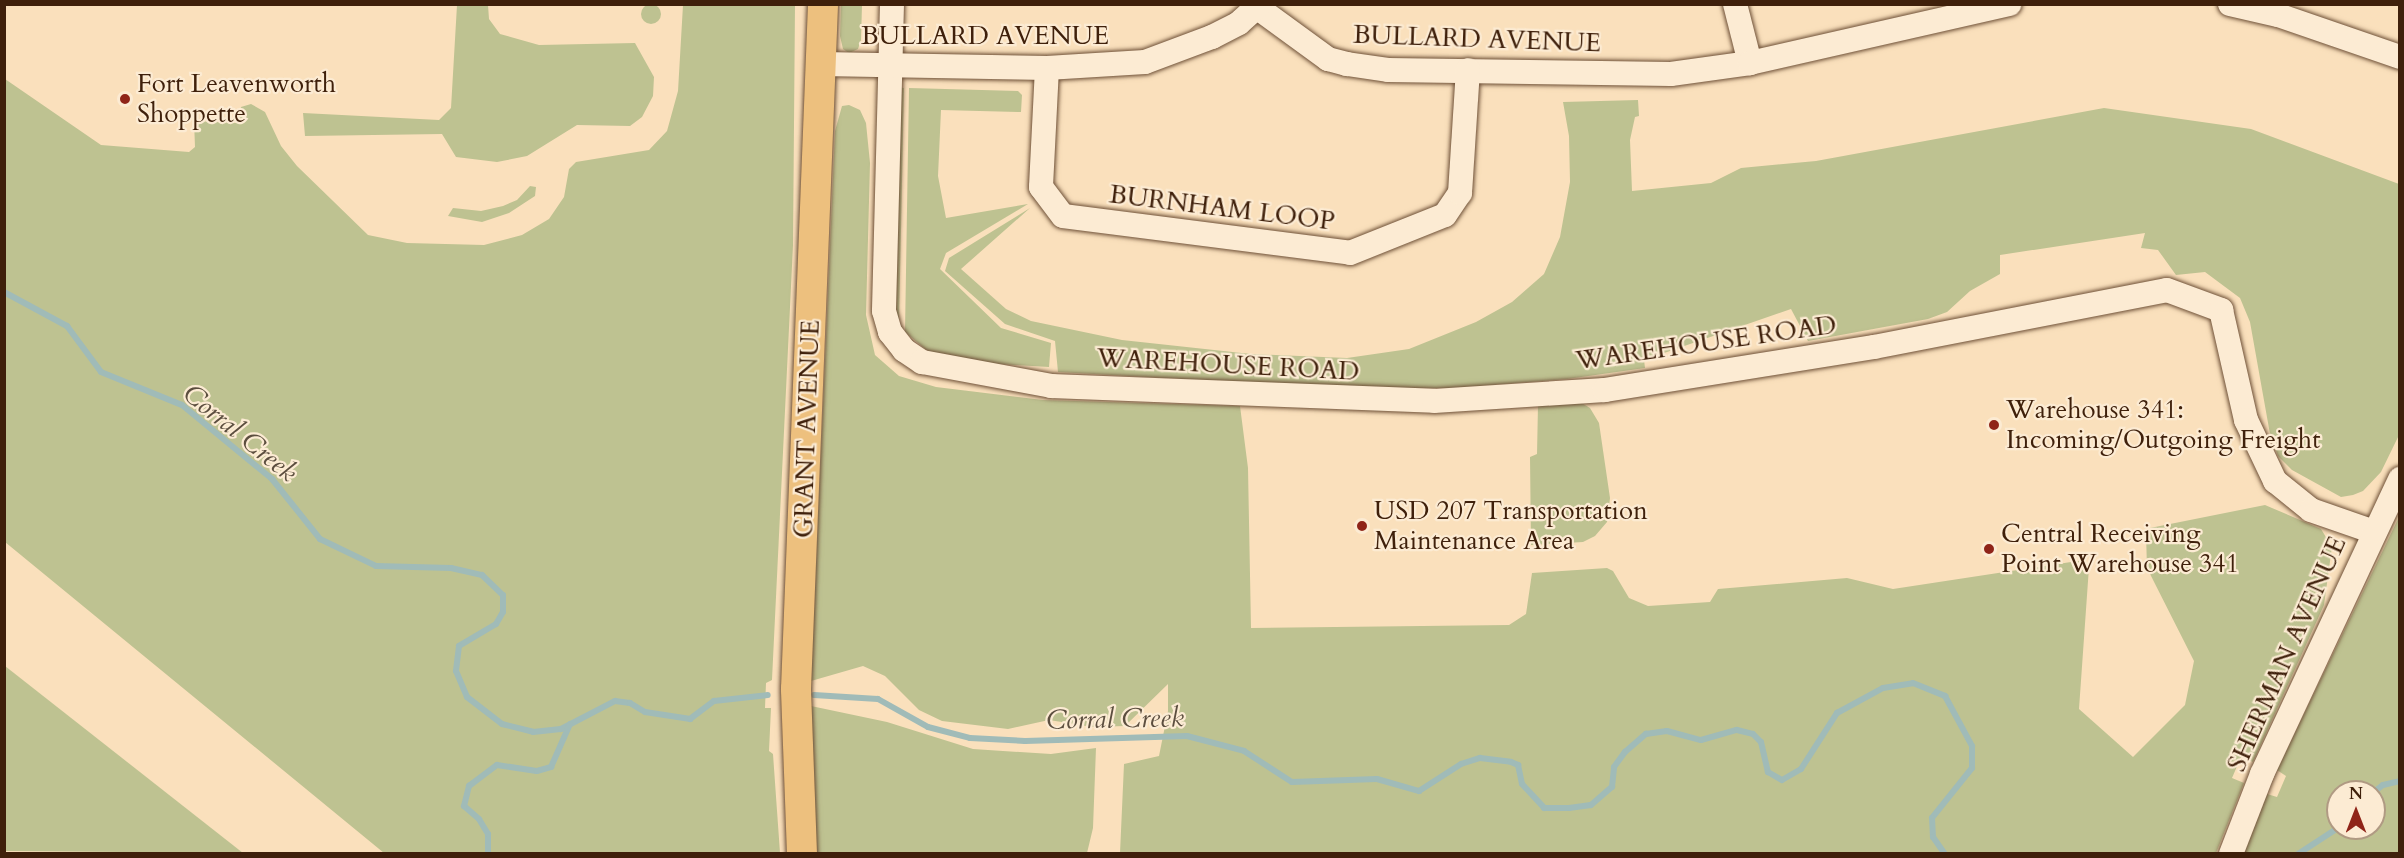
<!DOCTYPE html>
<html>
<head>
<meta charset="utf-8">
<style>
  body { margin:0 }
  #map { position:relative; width:2404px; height:858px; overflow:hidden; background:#fae0bc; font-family:Cardo,serif }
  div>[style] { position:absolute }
  .green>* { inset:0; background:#bec291 }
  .round { border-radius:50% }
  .stream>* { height:6px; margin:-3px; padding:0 3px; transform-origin:3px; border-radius:3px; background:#a0bbb8 }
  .roads { filter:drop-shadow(0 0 2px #6e5037) drop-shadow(0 0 2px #6e5037) }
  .minor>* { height:24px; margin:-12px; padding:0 12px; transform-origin:12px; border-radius:12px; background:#fcebd3 }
  .major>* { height:30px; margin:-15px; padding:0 15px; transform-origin:15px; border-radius:15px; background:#edc07e }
  .dots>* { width:16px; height:16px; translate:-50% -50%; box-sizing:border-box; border:3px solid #fcebd3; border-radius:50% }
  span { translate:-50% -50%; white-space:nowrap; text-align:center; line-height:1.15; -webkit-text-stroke:4.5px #fcebd3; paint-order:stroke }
  .street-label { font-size:26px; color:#3f200b }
  .poi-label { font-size:26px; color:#3f200b }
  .left { translate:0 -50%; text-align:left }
  .water-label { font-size:27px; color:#5c4e3f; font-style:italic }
  .frame { position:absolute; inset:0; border:6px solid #3f200b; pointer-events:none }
  .north { position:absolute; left:2326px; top:780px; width:60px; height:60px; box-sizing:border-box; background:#fcebd3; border:2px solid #b09a83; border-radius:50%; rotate:0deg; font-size:16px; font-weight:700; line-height:24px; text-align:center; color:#3f200b }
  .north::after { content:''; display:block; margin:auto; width:21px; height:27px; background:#8f2418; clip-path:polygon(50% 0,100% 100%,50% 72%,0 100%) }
</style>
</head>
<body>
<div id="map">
  <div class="green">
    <i class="round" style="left:641px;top:4px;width:20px;height:20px"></i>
    <i style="clip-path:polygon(457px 5px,488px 5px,489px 19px,500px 34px,539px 45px,635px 43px,654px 77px,653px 96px,642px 117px,630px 126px,577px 125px,527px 156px,497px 162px,456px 157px,442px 134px,305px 136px,303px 113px,439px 120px,451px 108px)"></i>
    <i style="clip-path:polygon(683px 5px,795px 5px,793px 245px,772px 680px,766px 683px,765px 708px,771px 708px,769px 751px,773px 754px,780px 853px,384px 853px,5px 542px,5px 79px,101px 145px,189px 152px,195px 147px,194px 121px,236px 123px,241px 107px,251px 104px,265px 112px,281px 146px,297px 166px,368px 235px,407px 243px,484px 245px,522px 235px,549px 219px,564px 197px,569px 169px,576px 162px,649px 150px,667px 131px,678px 91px)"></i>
    <i style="clip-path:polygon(841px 5px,862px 5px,861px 40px,858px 49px,849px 53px,843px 49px,840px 36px)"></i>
    <i style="clip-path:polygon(898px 87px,904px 88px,899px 324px,895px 313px)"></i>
    <i style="clip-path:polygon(909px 88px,1018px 91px,1022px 95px,1021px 112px,941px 110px,938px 176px,946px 218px,1028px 204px,946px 253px,940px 269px,1001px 328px,1051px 343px,1049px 367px,997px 364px,930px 353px,905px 332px)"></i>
    <i style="clip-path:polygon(1638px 100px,1639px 116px,1635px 117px,1630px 140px,1632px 191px,1711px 183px,1741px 168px,1816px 161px,2104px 108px,2251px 129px,2399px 184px,2399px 435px,2381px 472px,2363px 491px,2353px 495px,2341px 497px,2292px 470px,2278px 456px,2270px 434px,2250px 322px,2240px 298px,2205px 272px,2176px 275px,2158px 250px,2141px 248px,2145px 233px,2000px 255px,2000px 274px,1970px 291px,1947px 312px,1928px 319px,1808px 341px,1791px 309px,1644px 360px,1645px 368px,1567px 379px,1455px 388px,1364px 389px,1058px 372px,1055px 341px,1005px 324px,945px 271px,949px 258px,1030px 208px,961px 269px,1006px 309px,1031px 321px,1122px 340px,1251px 354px,1347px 358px,1409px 349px,1476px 322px,1512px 302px,1544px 274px,1560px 237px,1570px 182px,1569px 136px,1563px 102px)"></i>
    <i style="clip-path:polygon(849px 105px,860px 110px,866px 123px,870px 163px,866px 315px,875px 355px,899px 376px,936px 387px,1043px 400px,1240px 406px,1248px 468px,1251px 628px,1509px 625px,1526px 614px,1532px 573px,1607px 568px,1613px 571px,1629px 598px,1648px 606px,1710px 602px,1718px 589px,1847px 578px,1893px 589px,2084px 560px,2089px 567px,2079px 709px,2133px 757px,2185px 705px,2194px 661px,2147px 568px,2146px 534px,2150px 528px,2265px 505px,2321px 529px,2332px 547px,2324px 605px,2253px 762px,2241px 757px,2232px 778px,2244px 783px,2216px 853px,1120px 853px,1124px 764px,1159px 756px,1168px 711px,1168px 684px,1125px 726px,1093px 727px,1049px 720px,1008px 729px,942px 721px,919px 710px,885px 676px,863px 666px,811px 681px,835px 131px,842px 106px)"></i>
    <i style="clip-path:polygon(530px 186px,536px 187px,535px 196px,509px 213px,482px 222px,448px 216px,453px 208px,481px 211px,503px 206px,517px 200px)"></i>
    <i style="clip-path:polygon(1580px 402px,1590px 408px,1599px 423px,1610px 498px,1607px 522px,1595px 536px,1583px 542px,1531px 545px,1530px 457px,1537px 454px,1538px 405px)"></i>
    <i style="clip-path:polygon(evenodd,2399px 517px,2399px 853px,2244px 854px,2267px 794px,2277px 797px,2286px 776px,2277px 770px,2399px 517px,2338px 792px,2374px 792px,2374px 828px,2338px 828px,2338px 792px)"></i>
    <i style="clip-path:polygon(4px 666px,5px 666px,243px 853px,5px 851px)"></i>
    <i style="clip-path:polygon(811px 706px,887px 722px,973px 749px,1051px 754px,1096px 748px,1093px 828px,1087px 853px,816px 853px)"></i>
  </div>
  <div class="stream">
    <i style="left:4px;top:292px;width:72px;rotate:28.4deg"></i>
    <i style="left:67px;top:326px;width:57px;rotate:53.5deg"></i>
    <i style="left:101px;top:372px;width:87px;rotate:22.2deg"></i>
    <i style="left:182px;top:405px;width:117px;rotate:39.4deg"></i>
    <i style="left:272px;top:479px;width:77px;rotate:51.3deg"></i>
    <i style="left:320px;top:539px;width:62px;rotate:25.7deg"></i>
    <i style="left:376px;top:566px;width:75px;rotate:1.5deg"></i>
    <i style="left:451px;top:568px;width:32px;rotate:13deg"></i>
    <i style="left:482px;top:575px;width:29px;rotate:44deg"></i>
    <i style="left:503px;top:595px;width:17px;rotate:90deg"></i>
    <i style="left:503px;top:612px;width:14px;rotate:120deg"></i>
    <i style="left:496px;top:624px;width:43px;rotate:149.3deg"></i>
    <i style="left:459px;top:646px;width:25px;rotate:97deg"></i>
    <i style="left:456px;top:671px;width:28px;rotate:67deg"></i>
    <i style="left:467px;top:697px;width:44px;rotate:37.6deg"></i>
    <i style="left:502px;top:724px;width:32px;rotate:14deg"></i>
    <i style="left:533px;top:732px;width:28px;rotate:-6deg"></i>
    <i style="left:561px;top:729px;width:61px;rotate:-27.4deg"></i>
    <i style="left:615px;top:701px;width:15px;rotate:8deg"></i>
    <i style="left:630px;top:703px;width:17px;rotate:31deg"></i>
    <i style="left:645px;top:712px;width:46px;rotate:8.8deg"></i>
    <i style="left:690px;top:719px;width:30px;rotate:-37deg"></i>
    <i style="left:714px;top:701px;width:54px;rotate:-6.3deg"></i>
    <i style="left:814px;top:695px;width:64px;rotate:3.6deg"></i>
    <i style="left:878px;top:699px;width:57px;rotate:29.2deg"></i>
    <i style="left:928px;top:727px;width:43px;rotate:14.7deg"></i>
    <i style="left:970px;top:738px;width:55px;rotate:3.1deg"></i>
    <i style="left:1025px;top:741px;width:162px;rotate:-1.8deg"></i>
    <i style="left:1187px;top:736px;width:59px;rotate:14.7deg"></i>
    <i style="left:1244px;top:751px;width:57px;rotate:32.9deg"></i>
    <i style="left:1292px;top:782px;width:85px;rotate:-2deg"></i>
    <i style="left:1377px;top:779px;width:44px;rotate:15.9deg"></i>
    <i style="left:1419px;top:791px;width:50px;rotate:-32.7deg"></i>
    <i style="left:1461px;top:764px;width:20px;rotate:-18deg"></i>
    <i style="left:1480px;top:758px;width:31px;rotate:7deg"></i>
    <i style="left:1511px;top:762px;width:8px;rotate:23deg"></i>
    <i style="left:1518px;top:765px;width:19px;rotate:78deg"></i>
    <i style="left:1522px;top:784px;width:33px;rotate:47deg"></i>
    <i style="left:1544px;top:808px;width:25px"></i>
    <i style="left:1569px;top:808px;width:22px;rotate:-8deg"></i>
    <i style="left:1591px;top:805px;width:28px;rotate:-41deg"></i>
    <i style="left:1612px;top:787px;width:20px;rotate:-84deg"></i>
    <i style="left:1614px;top:767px;width:19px;rotate:-54deg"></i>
    <i style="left:1625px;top:752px;width:28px;rotate:-41deg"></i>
    <i style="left:1646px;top:734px;width:21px;rotate:-8deg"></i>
    <i style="left:1667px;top:731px;width:35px;rotate:15deg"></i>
    <i style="left:1701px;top:740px;width:37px;rotate:-16deg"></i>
    <i style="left:1737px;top:730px;width:16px;rotate:14deg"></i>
    <i style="left:1753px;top:734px;width:11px;rotate:45deg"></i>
    <i style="left:1761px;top:742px;width:31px;rotate:77deg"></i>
    <i style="left:1768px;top:772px;width:16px;rotate:30deg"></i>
    <i style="left:1782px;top:780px;width:22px;rotate:-30deg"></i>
    <i style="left:1801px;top:769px;width:67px;rotate:-57.3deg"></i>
    <i style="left:1837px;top:713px;width:52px;rotate:-28.5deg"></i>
    <i style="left:1883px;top:688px;width:30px;rotate:-9deg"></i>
    <i style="left:1913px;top:683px;width:35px;rotate:22deg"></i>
    <i style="left:1945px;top:696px;width:57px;rotate:61.6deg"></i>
    <i style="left:1972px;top:746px;width:22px;rotate:90deg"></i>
    <i style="left:1972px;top:768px;width:64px;rotate:128.7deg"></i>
    <i style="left:1932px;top:818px;width:19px;rotate:87deg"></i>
    <i style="left:1933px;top:837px;width:21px;rotate:55deg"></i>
    <i style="left:2374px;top:792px;width:11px;rotate:-38deg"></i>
    <i style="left:2383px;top:785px;width:17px;rotate:-13deg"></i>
    <i style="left:488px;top:854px;width:20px;rotate:-90deg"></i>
    <i style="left:488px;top:834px;width:17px;rotate:-121deg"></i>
    <i style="left:479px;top:819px;width:20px;rotate:-139deg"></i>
    <i style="left:464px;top:806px;width:21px;rotate:-76deg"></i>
    <i style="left:469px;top:786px;width:35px;rotate:-37deg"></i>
    <i style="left:497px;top:765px;width:40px;rotate:8.5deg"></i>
    <i style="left:537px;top:771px;width:15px;rotate:-16deg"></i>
    <i style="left:551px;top:767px;width:47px;rotate:-66.2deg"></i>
    <i style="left:2298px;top:854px;width:48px;rotate:-33deg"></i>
  </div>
  <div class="roads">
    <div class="minor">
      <i style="left:892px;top:4px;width:307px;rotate:91.5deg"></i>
      <i style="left:884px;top:311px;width:22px;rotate:74deg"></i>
      <i style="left:890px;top:332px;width:23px;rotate:52deg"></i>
      <i style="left:904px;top:350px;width:22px;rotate:34deg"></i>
      <i style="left:922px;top:362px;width:131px;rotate:10.5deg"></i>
      <i style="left:1051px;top:386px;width:383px;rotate:2.2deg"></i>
      <i style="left:1434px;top:401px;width:171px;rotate:-3.7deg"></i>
      <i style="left:1605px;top:390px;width:272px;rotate:-9.1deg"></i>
      <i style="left:1874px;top:347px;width:298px;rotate:-11deg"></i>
      <i style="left:2167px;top:290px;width:58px;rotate:20.3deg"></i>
      <i style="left:2221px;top:310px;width:113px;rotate:77.2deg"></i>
      <i style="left:2246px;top:420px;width:68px;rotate:64.6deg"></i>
      <i style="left:2275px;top:481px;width:46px;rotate:38.9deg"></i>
      <i style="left:2311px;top:510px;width:67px;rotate:19.2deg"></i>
      <i style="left:1735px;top:4px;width:61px;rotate:75.7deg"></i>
      <i style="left:2230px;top:4px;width:49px;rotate:12.9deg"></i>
      <i style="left:2278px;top:15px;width:129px;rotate:19deg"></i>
      <i style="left:1258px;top:8px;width:87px;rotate:36.1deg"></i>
      <i style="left:1328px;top:59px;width:20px;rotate:15deg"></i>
      <i style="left:1347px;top:64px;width:41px;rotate:8.3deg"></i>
      <i style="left:1388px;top:70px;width:283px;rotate:0.8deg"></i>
      <i style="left:1671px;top:74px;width:80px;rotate:-7.9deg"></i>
      <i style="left:1750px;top:63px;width:266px;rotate:-12.8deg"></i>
      <i style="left:821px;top:64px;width:226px;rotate:1deg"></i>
      <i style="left:1047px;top:68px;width:98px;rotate:-3.5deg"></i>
      <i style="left:1145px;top:62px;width:72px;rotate:-20.5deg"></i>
      <i style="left:1212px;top:37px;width:30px;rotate:-27deg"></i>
      <i style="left:1239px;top:23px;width:28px;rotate:-42deg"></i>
      <i style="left:1047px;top:68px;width:119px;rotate:92.9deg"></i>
      <i style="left:1041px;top:187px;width:36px;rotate:53deg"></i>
      <i style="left:1063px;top:216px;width:289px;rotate:7.3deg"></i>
      <i style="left:1350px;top:253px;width:102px;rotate:-21.8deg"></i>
      <i style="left:1445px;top:215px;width:27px;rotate:-56deg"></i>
      <i style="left:1460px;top:193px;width:123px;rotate:-86.3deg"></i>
      <i style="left:2231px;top:854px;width:86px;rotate:-68.8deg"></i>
      <i style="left:2262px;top:774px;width:326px;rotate:-64.9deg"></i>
    </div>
    <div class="major">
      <i style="left:802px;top:854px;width:165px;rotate:-92.1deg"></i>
      <i style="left:796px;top:689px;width:686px;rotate:-87.74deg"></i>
    </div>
  </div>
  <div class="dots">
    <i style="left:125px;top:99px;background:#8f2418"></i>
    <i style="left:1994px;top:425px;background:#8f2418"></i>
    <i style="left:1362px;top:526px;background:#8f2418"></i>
    <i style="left:1989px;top:549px;background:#8f2418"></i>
  </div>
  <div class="street-label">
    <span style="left:985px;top:36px">BULLARD AVENUE</span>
    <span style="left:1477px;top:39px;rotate:2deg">BULLARD AVENUE</span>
    <span style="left:1222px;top:208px;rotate:7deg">BURNHAM LOOP</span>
    <span style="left:1706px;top:343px;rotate:-8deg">WAREHOUSE ROAD</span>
    <span style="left:1228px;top:365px;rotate:3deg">WAREHOUSE ROAD</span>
    <span style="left:807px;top:429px;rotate:-88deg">GRANT AVENUE</span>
    <span style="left:2287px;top:654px;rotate:-66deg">SHERMAN AVENUE</span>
  </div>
  <div class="poi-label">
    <span class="left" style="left:137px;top:99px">Fort Leavenworth<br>Shoppette</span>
    <span class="left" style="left:2006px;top:425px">Warehouse 341:<br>Incoming/Outgoing Freight</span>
    <span class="left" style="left:1374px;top:526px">USD 207 Transportation<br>Maintenance Area</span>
    <span class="left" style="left:2001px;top:549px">Central Receiving<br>Point Warehouse 341</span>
  </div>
  <div class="water-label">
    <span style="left:240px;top:433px;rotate:39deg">Corral Creek</span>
    <span style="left:1115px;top:719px;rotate:-1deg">Corral Creek</span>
  </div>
  <div class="frame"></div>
  <div class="north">N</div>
</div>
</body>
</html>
